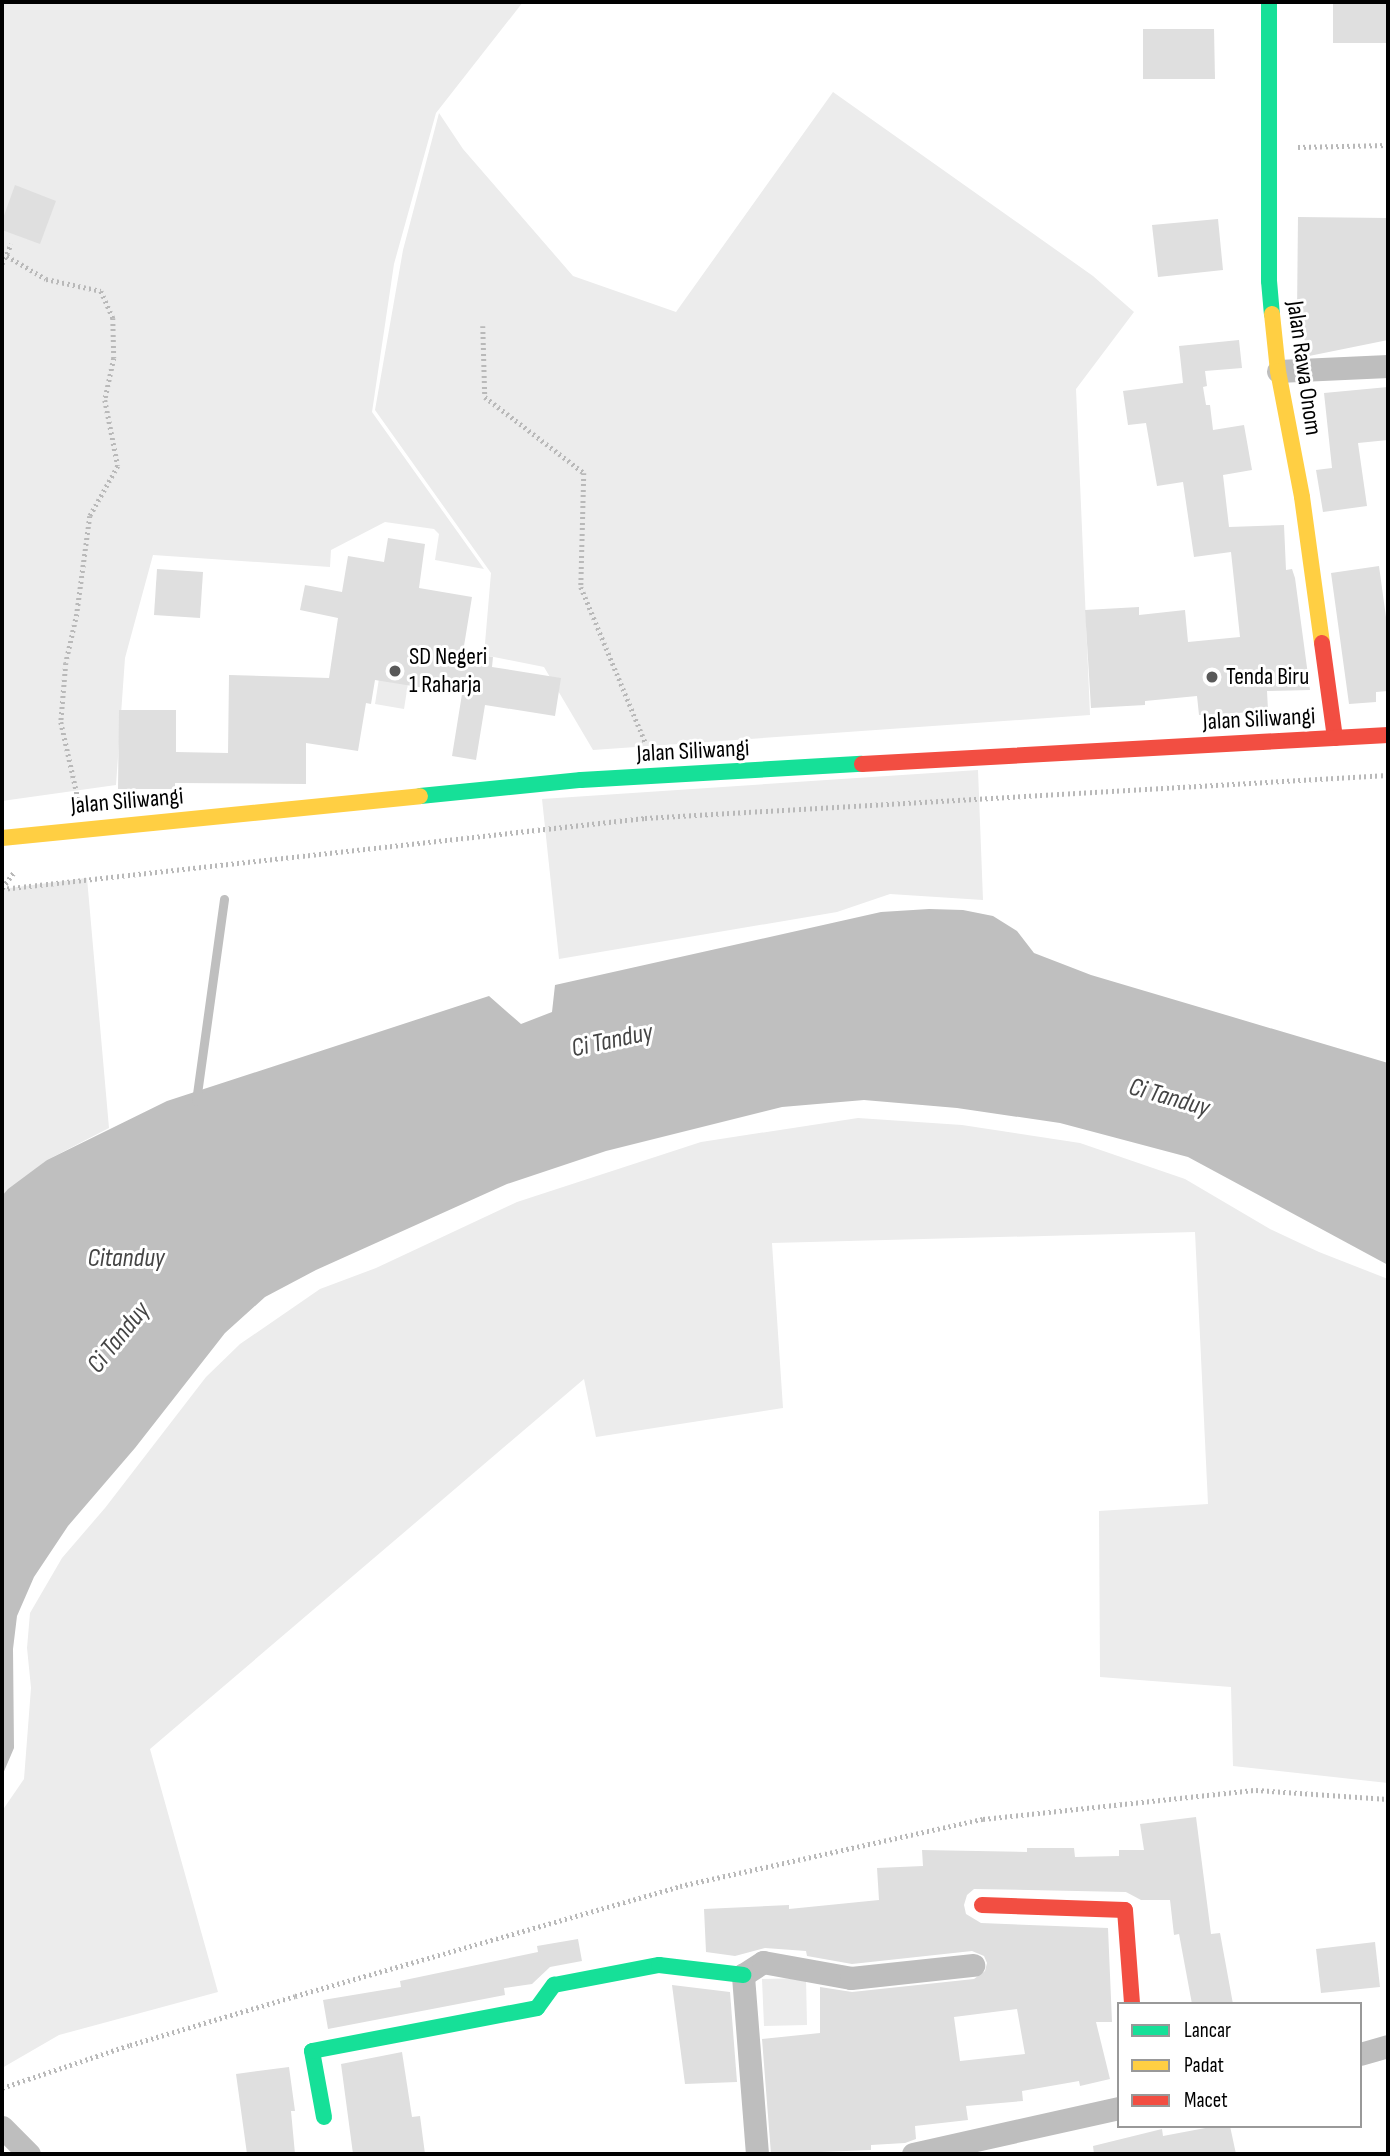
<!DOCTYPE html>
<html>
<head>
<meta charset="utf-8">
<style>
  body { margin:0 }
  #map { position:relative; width:1390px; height:2156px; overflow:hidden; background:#fff; font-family:"Sofia Sans Condensed",sans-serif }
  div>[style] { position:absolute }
  .green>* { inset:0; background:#ececec }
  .water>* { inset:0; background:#bfbfbf }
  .stream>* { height:9px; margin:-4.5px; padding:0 4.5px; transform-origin:4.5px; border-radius:4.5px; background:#bfbfbf }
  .building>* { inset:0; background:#dfdfdf }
  .path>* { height:4.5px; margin-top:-2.25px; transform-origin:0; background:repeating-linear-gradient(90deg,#b9b9b9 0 2px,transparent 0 5.5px) }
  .street>* { height:23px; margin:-11.5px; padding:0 11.5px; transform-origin:11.5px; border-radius:11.5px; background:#bebebe }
  .fast>* { height:16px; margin:-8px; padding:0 8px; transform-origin:8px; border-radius:8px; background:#16e098 }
  .slow>* { height:16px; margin:-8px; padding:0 8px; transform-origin:8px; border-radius:8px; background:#ffcf43 }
  .jam>* { height:16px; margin:-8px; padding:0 8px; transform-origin:8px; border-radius:8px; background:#f24e42 }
  .dots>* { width:19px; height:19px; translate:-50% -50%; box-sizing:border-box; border:4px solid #fff; border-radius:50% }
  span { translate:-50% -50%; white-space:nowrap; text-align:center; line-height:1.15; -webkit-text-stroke:6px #fff; paint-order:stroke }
  .street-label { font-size:24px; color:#000 }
  .poi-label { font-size:24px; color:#000 }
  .left { translate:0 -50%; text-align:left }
  .water-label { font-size:26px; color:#444; font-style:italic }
  .frame { position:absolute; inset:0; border:4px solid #000; pointer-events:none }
  .legend { position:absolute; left:1117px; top:2002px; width:245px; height:126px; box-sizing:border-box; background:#fff; border:2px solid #999; margin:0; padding:9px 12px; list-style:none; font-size:21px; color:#000 }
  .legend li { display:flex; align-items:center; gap:14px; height:35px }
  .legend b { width:35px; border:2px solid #999 }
</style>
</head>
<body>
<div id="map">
  <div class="green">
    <i style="clip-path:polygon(2px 2px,523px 2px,436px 113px,394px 264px,372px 412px,484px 569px,435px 560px,439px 534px,434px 529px,385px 522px,331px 550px,330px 567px,153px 555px,125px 658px,116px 785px,2px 801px)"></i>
    <i style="clip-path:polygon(833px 92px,1093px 276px,1134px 312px,1076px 389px,1090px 715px,593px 750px,544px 667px,484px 655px,491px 573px,375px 410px,403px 250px,439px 113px,463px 149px,573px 276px,676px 312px)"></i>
    <i style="clip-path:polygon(393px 589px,422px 594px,404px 709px,375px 704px)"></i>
    <i style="clip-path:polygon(978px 770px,983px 900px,890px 894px,837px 912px,559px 959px,542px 799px)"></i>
    <i style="clip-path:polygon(87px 878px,109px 1128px,47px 1160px,2px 1196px,2px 889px)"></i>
    <i style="clip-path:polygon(858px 1118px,962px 1125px,1080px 1143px,1185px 1179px,1270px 1229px,1319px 1252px,1388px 1279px,1388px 1783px,1233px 1766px,1231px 1687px,1100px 1677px,1099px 1511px,1208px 1504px,1195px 1232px,772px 1243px,783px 1408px,596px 1437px,584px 1379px,150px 1749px,218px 1992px,59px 2035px,2px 2068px,2px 1811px,24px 1779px,31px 1688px,27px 1648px,30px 1613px,62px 1558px,105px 1508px,206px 1377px,240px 1344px,320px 1289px,376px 1268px,517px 1202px,701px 1142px)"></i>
    <i style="clip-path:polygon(806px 1978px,807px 2025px,764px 2026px,762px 1979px)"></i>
  </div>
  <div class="water">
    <i style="clip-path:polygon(929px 909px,963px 910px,993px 916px,1017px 931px,1034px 953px,1091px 975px,1388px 1063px,1388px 1265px,1188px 1157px,1060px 1123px,957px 1108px,864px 1100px,782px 1107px,606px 1151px,507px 1184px,316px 1270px,265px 1297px,225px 1333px,135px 1448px,68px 1526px,34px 1577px,17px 1616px,13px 1649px,14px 1748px,2px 1776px,2px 1196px,8px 1189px,47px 1160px,167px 1101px,489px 996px,521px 1024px,552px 1012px,555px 985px,881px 912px)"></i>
  </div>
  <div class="stream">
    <i style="left:196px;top:1101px;width:204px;rotate:-82.1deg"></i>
  </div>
  <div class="building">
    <i style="clip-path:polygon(1333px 2px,1387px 2px,1388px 43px,1333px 43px)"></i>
    <i style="clip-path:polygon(1143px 29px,1214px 29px,1215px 79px,1143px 79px)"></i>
    <i style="clip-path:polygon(15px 185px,56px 201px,40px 244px,2px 230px,2px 221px)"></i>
    <i style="clip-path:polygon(1298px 217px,1388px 218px,1388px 340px,1309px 356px,1297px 312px)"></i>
    <i style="clip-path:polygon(1218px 219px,1223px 270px,1158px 277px,1152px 225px)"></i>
    <i style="clip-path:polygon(1239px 340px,1242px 368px,1205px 371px,1207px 386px,1203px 387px,1206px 405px,1210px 405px,1213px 430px,1244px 425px,1252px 470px,1223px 475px,1229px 527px,1284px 525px,1286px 570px,1292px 569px,1295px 578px,1310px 690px,1267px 691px,1268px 710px,1239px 713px,1199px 715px,1197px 696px,1145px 701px,1145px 705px,1091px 708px,1085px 610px,1139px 607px,1139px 615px,1185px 610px,1188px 642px,1240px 637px,1231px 552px,1194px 557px,1183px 482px,1157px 486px,1146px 423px,1128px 425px,1123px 391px,1183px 383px,1179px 346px)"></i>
    <i style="clip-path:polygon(1388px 387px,1388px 440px,1358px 443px,1367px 506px,1323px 512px,1316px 470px,1332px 468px,1324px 393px)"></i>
    <i style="clip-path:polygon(388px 538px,425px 544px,419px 588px,472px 597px,463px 652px,493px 657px,492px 667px,561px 678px,555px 716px,485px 705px,476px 760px,452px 756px,462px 694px,375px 680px,371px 704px,366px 703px,358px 751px,306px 743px,306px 784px,175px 783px,175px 789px,118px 789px,119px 710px,176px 710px,176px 752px,228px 753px,229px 675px,329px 678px,338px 618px,300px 610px,305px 585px,342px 592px,348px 556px,384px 562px)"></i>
    <i style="clip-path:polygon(1379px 566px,1388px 632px,1388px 691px,1376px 692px,1376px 702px,1349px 704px,1331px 573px)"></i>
    <i style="clip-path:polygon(157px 569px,203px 572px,200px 618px,154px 615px)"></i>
    <i style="clip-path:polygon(evenodd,1196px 1817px,1211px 1934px,1220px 1933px,1233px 2004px,1192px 2004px,1179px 1934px,1174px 1935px,1170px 1900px,1141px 1900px,1126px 1892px,974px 1889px,967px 1895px,964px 1905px,966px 1914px,981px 1923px,1108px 1928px,1112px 2022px,1096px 2022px,1110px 2079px,1080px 2086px,1079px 2081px,1022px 2091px,1023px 2101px,966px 2106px,968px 2120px,915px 2126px,916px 2139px,905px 2143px,871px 2145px,871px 2150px,771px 2154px,762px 2039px,820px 2033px,820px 1987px,852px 1992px,974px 1979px,985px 1971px,987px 1963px,984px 1956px,972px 1951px,852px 1964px,807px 1956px,806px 1951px,765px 1948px,735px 1956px,706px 1952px,704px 1909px,789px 1905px,789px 1909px,879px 1900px,877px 1868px,923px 1866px,922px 1850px,1027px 1852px,1027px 1848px,1074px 1848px,1075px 1857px,1119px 1856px,1119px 1850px,1144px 1850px,1140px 1824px,1196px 1817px,1017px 2009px,1025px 2054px,960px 2061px,954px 2017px,1017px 2009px)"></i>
    <i style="clip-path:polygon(578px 1939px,582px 1961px,550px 1967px,532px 1984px,504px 1988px,505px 1995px,328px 2029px,323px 2000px,401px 1987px,400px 1981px,538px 1952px,537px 1946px)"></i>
    <i style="clip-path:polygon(1375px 1942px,1380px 1987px,1321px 1993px,1316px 1949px)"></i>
    <i style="clip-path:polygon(672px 1985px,730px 1992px,737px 2082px,685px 2084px)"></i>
    <i style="clip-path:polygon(402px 2052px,412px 2117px,420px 2116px,425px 2154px,353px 2154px,341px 2064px)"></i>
    <i style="clip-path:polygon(289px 2067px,295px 2111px,291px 2111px,295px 2154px,247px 2154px,236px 2074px)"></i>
    <i style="clip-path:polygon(1216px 2126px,1230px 2126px,1236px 2154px,1094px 2154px,1093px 2146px,1162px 2129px,1163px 2136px)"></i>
  </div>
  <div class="path">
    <i style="left:1298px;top:147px;width:90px;rotate:-1.3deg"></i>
    <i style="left:7px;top:256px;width:45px;rotate:30.5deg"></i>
    <i style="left:46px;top:279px;width:56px;rotate:12.3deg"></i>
    <i style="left:101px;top:291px;width:30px;rotate:66deg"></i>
    <i style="left:113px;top:318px;width:40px;rotate:88.6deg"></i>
    <i style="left:114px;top:358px;width:43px;rotate:102.1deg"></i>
    <i style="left:105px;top:400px;width:67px;rotate:78.9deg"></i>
    <i style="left:118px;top:466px;width:57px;rotate:119.2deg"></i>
    <i style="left:90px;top:516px;width:99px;rotate:97.6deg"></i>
    <i style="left:77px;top:614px;width:50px;rotate:102.7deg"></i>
    <i style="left:66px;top:663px;width:59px;rotate:94.8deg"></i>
    <i style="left:61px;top:722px;width:78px;rotate:77.4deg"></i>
    <i style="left:2px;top:264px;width:22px;rotate:-66deg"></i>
    <i style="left:483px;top:326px;width:71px;rotate:88.4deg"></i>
    <i style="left:485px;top:397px;width:125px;rotate:37.5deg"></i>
    <i style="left:584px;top:473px;width:114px;rotate:91.5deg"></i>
    <i style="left:581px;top:587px;width:170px;rotate:67.5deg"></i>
    <i style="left:2px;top:888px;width:21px;rotate:-53deg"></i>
    <i style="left:2px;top:889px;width:647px;rotate:-6.3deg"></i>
    <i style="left:645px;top:818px;width:744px;rotate:-3.31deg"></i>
    <i style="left:2px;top:2088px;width:135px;rotate:-18.6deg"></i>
    <i style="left:130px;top:2045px;width:172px;rotate:-16.5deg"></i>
    <i style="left:295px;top:1996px;width:400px;rotate:-15.9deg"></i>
    <i style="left:680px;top:1886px;width:310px;rotate:-12.5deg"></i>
    <i style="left:983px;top:1819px;width:275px;rotate:-6.1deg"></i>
    <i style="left:1256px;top:1790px;width:132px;rotate:3.9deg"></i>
  </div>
  <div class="street">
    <i style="left:1278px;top:371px;width:110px;rotate:-2.6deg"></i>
    <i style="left:1360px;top:2054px;width:29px;rotate:-16deg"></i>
    <i style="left:2px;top:2127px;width:38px;rotate:45deg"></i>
    <i style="left:757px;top:2154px;width:180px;rotate:-94.5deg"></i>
    <i style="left:743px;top:1975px;width:24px;rotate:-33deg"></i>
    <i style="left:763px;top:1962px;width:89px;rotate:10.3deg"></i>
    <i style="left:851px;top:1978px;width:123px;rotate:-6.1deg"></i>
    <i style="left:913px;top:2154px;width:211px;rotate:-12.6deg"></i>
  </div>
  <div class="fast">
    <i style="left:1269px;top:2px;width:279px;rotate:90deg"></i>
    <i style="left:1269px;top:281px;width:33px;rotate:85deg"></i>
    <i style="left:420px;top:796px;width:162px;rotate:-5.7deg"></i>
    <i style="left:581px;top:780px;width:281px;rotate:-3.3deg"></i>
    <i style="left:324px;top:2117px;width:67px;rotate:-100.3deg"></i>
    <i style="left:312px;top:2051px;width:229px;rotate:-10.8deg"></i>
    <i style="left:537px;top:2008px;width:29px;rotate:-54deg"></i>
    <i style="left:554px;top:1985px;width:107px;rotate:-10.8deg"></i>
    <i style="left:659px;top:1965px;width:85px;rotate:6.8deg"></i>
  </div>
  <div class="slow">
    <i style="left:1272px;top:314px;width:57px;rotate:84deg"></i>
    <i style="left:1278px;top:371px;width:128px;rotate:79.2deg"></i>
    <i style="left:1302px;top:497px;width:147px;rotate:82.2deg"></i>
    <i style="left:2px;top:838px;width:420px;rotate:-5.7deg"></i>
  </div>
  <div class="jam">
    <i style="left:1322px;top:643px;width:96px;rotate:82.2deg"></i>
    <i style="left:862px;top:764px;width:527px;rotate:-3.16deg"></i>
    <i style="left:982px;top:1905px;width:143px;rotate:2deg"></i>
    <i style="left:1125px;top:1910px;width:94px;rotate:85.7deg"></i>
  </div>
  <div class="dots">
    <i style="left:395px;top:671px;background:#595959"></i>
    <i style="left:1212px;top:677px;background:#595959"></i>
  </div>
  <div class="street-label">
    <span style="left:1304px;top:368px;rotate:82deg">Jalan Rawa Onom</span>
    <span style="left:1259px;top:719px;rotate:-3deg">Jalan Siliwangi</span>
    <span style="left:693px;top:751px;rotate:-3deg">Jalan Siliwangi</span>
    <span style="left:127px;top:801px;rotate:-5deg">Jalan Siliwangi</span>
  </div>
  <div class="poi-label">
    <span class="left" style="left:409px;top:671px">SD Negeri<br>1 Raharja</span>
    <span class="left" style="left:1226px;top:677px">Tenda Biru</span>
  </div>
  <div class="water-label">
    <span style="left:612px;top:1041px;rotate:-12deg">Ci Tanduy</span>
    <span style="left:1169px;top:1098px;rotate:16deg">Ci Tanduy</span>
    <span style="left:126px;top:1259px">Citanduy</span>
    <span style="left:119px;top:1338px;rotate:-51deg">Ci Tanduy</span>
  </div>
  <div class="frame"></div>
  <ul class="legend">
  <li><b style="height:9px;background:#16e098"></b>Lancar</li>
  <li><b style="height:9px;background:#ffcf43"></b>Padat</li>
  <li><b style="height:9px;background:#f24e42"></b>Macet</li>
  </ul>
</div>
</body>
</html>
